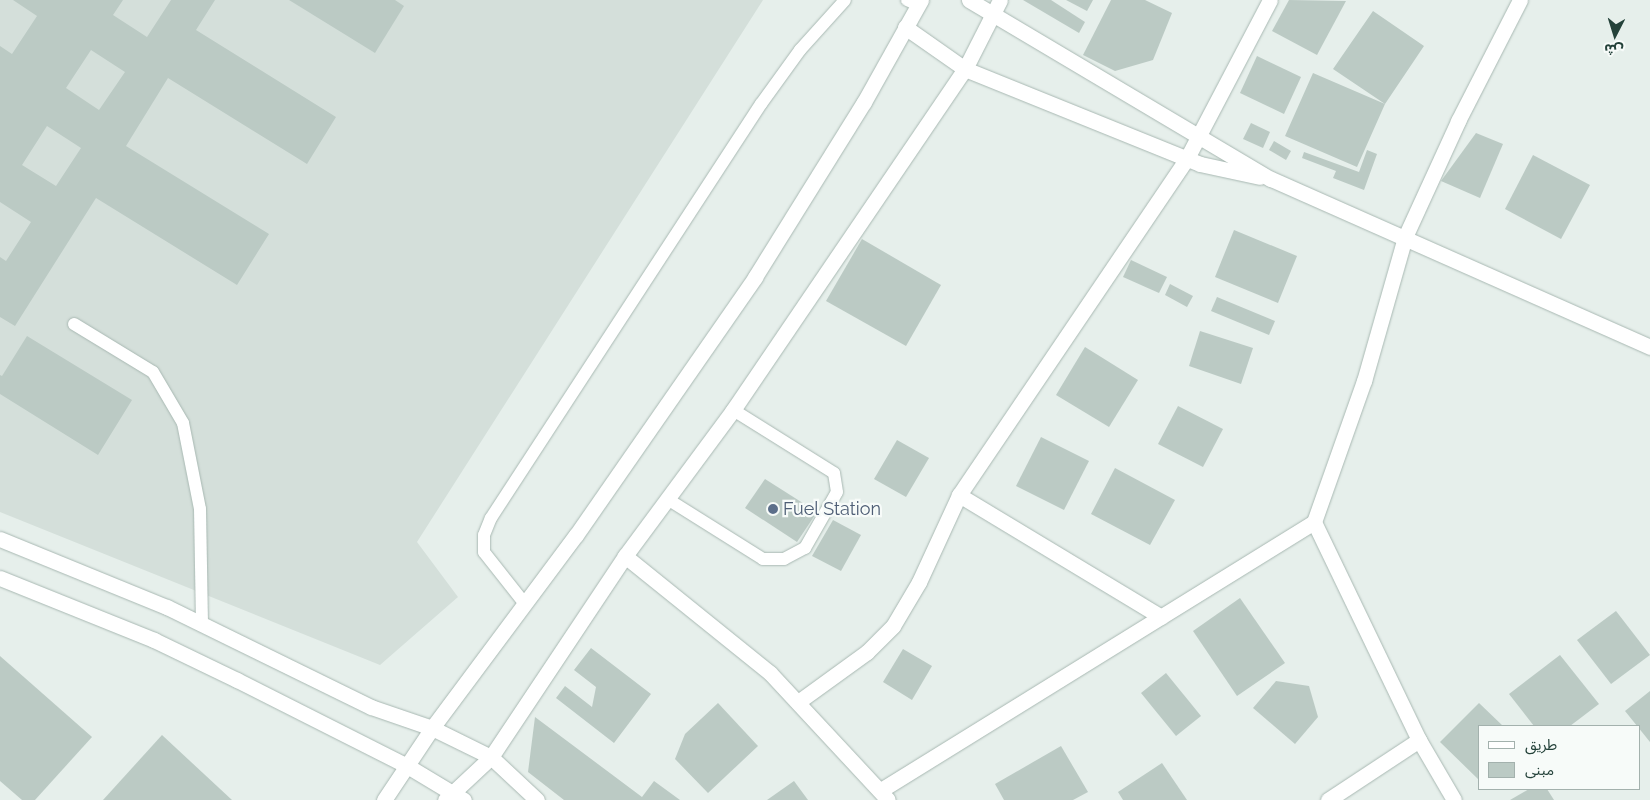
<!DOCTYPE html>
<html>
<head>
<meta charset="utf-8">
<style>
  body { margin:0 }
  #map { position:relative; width:1650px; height:800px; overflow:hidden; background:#e6efeb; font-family:Raleway,"Noto Sans Arabic",sans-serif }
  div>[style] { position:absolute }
  .built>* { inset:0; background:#d4dfda }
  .building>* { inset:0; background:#bbcac4 }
  .roads { filter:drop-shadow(0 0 1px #a8b8b2) drop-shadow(0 0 1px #a8b8b2) }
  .lane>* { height:12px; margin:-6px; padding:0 6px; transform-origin:6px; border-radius:6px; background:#fff }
  .street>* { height:15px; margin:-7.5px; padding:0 7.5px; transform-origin:7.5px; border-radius:7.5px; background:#fff }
  .secondary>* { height:15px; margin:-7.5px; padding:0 7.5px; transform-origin:7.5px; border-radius:7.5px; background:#fff }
  .dots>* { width:14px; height:14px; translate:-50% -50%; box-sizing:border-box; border:2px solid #f7fbf9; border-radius:50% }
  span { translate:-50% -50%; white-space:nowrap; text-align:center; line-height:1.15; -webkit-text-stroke:4.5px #f7fbf9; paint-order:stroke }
  .service-label { font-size:18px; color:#4e5e75 }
  .left { translate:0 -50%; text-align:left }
  .legend { position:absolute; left:1478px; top:725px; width:162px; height:65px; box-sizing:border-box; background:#f7fbf9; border:1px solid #a3b1ad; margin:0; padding:6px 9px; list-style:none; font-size:15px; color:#24423a }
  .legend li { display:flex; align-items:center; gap:10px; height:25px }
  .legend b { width:25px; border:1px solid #a3b1ad }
  .north { position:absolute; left:1590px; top:10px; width:50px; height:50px; -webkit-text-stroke:4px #f7fbf9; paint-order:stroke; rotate:185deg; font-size:14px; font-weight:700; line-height:20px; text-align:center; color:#24423a }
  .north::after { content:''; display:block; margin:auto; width:18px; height:22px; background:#24423a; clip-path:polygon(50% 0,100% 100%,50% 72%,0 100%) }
</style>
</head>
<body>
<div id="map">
  <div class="built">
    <i style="clip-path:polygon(0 0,763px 0,417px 542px,458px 597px,380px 665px,0 512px)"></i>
  </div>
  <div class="building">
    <i style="clip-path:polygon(evenodd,13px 0,123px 0,113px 15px,147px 37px,171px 0,215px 0,196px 30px,336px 117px,307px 164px,168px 78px,126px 146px,269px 234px,237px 285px,96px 198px,15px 326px,0 317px,0 257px,6px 261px,31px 222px,0 202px,0 46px,12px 54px,37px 16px,13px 0,91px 50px,125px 72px,99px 110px,66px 88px,91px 50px,13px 0,47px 126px,81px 148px,56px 186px,22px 165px,47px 126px)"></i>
    <i style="clip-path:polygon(289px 0,395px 0,404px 6px,375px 53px)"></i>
    <i style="clip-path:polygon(1023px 0,1051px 0,1085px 22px,1079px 33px)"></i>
    <i style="clip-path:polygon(1066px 0,1093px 0,1087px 11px)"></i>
    <i style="clip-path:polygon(1111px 0,1145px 0,1172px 13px,1153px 60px,1115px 71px,1083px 55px)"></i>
    <i style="clip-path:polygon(1289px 0,1346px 1px,1317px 55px,1272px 31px)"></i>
    <i style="clip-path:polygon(1373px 11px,1424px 46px,1385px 104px,1357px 167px,1285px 136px,1313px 73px,1385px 104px,1333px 69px)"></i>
    <i style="clip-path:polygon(1257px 56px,1301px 77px,1284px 114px,1240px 93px)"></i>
    <i style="clip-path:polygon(1251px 123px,1270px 132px,1263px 148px,1243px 139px)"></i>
    <i style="clip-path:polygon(1476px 133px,1503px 144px,1480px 198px,1441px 181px)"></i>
    <i style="clip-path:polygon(1274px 141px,1291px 151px,1286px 160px,1269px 150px)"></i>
    <i style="clip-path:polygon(1367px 150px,1377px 154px,1364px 190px,1333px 178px,1336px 171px,1302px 158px,1304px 152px,1359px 172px)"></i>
    <i style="clip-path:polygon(1533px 155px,1590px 185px,1561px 239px,1505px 209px)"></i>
    <i style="clip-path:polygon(1234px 230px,1297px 256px,1278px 303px,1215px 277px)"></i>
    <i style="clip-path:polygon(862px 239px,941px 285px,906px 346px,826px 301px)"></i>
    <i style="clip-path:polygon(1131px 260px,1167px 277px,1159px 293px,1123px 277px)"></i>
    <i style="clip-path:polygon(1170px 284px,1193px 296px,1187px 307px,1165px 295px)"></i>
    <i style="clip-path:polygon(1217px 297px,1275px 321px,1269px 335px,1211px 311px)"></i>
    <i style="clip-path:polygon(1200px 331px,1253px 348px,1241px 384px,1189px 366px)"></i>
    <i style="clip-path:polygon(27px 336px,132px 400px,98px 455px,0 394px,0 375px,2px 376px)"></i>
    <i style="clip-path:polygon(1085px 347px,1138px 380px,1109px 427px,1056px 395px)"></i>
    <i style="clip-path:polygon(1178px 406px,1223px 429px,1203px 467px,1158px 444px)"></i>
    <i style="clip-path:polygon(1041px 437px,1089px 461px,1064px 510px,1016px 486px)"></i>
    <i style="clip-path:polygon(897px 440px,929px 458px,906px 497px,874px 479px)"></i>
    <i style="clip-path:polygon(1115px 468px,1175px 500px,1150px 545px,1091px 514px)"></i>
    <i style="clip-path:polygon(765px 479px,817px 512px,797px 542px,745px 508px)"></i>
    <i style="clip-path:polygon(833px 520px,861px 535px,841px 571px,812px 556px)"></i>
    <i style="clip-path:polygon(1240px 598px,1285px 663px,1237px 696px,1193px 631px)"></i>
    <i style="clip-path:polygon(1616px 611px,1650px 655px,1611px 684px,1577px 640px)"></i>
    <i style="clip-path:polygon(591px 648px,651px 694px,614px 743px,556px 698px,565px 686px,592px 707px,596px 687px,574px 670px)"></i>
    <i style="clip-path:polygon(903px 649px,932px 666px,912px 700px,883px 682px)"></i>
    <i style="clip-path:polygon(1560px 655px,1599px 704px,1570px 726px,1534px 726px,1509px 694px)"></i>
    <i style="clip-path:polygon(0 656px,92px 737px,35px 800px,22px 800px,0 781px)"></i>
    <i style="clip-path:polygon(1166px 673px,1201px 716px,1176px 736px,1141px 693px)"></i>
    <i style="clip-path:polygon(1276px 681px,1309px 686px,1318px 717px,1295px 744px,1253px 708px)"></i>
    <i style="clip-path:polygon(1650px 691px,1650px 742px,1625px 711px)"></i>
    <i style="clip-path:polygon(718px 703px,758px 746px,708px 793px,675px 759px,685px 734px)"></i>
    <i style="clip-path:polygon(1479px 703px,1503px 726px,1479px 726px,1479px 780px,1440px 742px)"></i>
    <i style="clip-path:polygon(535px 717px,642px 797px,654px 781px,680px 800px,564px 800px,528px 772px)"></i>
    <i style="clip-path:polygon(162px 735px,232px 800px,103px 800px)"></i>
    <i style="clip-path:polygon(1061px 746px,1088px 792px,1073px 800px,1004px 800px,995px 784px)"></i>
    <i style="clip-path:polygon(1162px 763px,1187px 800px,1123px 800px,1118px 792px)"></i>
    <i style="clip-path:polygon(794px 781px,808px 800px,767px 800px)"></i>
    <i style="clip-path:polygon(1529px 789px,1547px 789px,1554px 800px,1510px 800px)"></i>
  </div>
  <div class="roads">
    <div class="lane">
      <i style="left:907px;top:0;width:12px;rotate:24deg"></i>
      <i style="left:74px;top:324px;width:92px;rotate:31.3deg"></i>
      <i style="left:153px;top:372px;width:59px;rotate:59.5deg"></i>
      <i style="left:183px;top:423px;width:88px;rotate:78.8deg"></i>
      <i style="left:200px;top:509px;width:115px;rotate:89deg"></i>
      <i style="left:669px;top:500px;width:111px;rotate:32.1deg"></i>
      <i style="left:763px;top:559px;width:21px"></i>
      <i style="left:784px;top:559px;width:24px;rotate:-28deg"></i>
      <i style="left:805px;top:548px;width:64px;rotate:-60.3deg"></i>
      <i style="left:837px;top:492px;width:19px;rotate:-99deg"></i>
      <i style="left:834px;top:473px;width:119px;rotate:-148deg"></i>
      <i style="left:525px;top:604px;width:66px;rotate:-128.3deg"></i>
      <i style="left:484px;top:552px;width:17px;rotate:-90deg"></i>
      <i style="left:484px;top:535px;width:18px;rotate:-68deg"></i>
      <i style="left:491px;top:518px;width:494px;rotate:-56.9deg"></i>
      <i style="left:761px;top:104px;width:67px;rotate:-54.2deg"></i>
      <i style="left:800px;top:50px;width:67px;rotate:-48deg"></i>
    </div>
    <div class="street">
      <i style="left:969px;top:0;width:351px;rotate:30.7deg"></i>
      <i style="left:1271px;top:179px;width:415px;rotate:23.9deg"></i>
      <i style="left:905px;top:27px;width:73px;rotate:35deg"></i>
      <i style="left:965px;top:69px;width:253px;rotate:22deg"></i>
      <i style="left:1200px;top:164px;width:61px;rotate:12.2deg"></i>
      <i style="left:959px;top:495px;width:236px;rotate:31.1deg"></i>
      <i style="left:1314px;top:522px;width:242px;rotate:64.3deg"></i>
      <i style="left:1419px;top:740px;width:69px;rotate:59.7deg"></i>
      <i style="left:625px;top:556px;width:186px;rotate:38.9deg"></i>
      <i style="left:770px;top:673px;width:173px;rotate:47.1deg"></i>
      <i style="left:798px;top:702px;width:85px;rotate:-35.9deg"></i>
      <i style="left:867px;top:652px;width:37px;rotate:-45deg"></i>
      <i style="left:893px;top:626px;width:51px;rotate:-59.4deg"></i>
      <i style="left:919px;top:582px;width:96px;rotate:-65.3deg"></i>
      <i style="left:959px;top:495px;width:407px;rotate:-55.9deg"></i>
      <i style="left:1187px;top:158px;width:178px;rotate:-62.3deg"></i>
      <i style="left:881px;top:790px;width:509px;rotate:-31.75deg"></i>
      <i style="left:1314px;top:522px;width:150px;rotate:-70.5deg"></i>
      <i style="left:1364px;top:381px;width:150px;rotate:-74.1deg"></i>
      <i style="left:1405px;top:237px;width:128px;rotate:-65.4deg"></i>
      <i style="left:1458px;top:121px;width:136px;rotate:-62.9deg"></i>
      <i style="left:1328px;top:800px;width:109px;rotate:-33.4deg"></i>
    </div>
    <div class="secondary">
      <i style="left:0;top:539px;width:180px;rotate:22.2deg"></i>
      <i style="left:167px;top:607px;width:227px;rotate:26.1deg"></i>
      <i style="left:371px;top:707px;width:65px;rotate:19deg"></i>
      <i style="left:432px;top:728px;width:66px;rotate:26.2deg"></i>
      <i style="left:491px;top:757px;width:63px;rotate:43.1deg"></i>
      <i style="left:0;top:578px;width:166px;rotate:21.9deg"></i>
      <i style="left:154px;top:640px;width:92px;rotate:25.7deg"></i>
      <i style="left:237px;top:680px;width:193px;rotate:26.8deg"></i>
      <i style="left:409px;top:767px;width:64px;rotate:31deg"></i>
      <i style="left:384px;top:800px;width:87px;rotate:-56.3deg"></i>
      <i style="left:432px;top:728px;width:241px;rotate:-53.3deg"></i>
      <i style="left:576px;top:535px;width:314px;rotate:-55.2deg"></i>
      <i style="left:755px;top:277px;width:206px;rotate:-58.1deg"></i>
      <i style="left:864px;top:102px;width:117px;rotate:-60.8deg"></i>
      <i style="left:445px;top:800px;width:63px;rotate:-43.1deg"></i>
      <i style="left:491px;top:757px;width:242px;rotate:-56.3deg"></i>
      <i style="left:625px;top:556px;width:182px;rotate:-53.5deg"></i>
      <i style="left:733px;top:410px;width:412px;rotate:-55.8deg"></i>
      <i style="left:965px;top:69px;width:77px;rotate:-63.1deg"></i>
    </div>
  </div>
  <div class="dots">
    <i style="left:773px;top:509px;background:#5c6f8a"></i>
  </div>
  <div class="service-label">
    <span class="left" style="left:783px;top:509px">Fuel Station</span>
  </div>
  <ul class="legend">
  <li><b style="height:6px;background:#fff"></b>طريق</li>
  <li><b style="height:14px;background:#bbcac4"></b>مبنى</li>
  </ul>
  <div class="north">ش</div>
</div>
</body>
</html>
